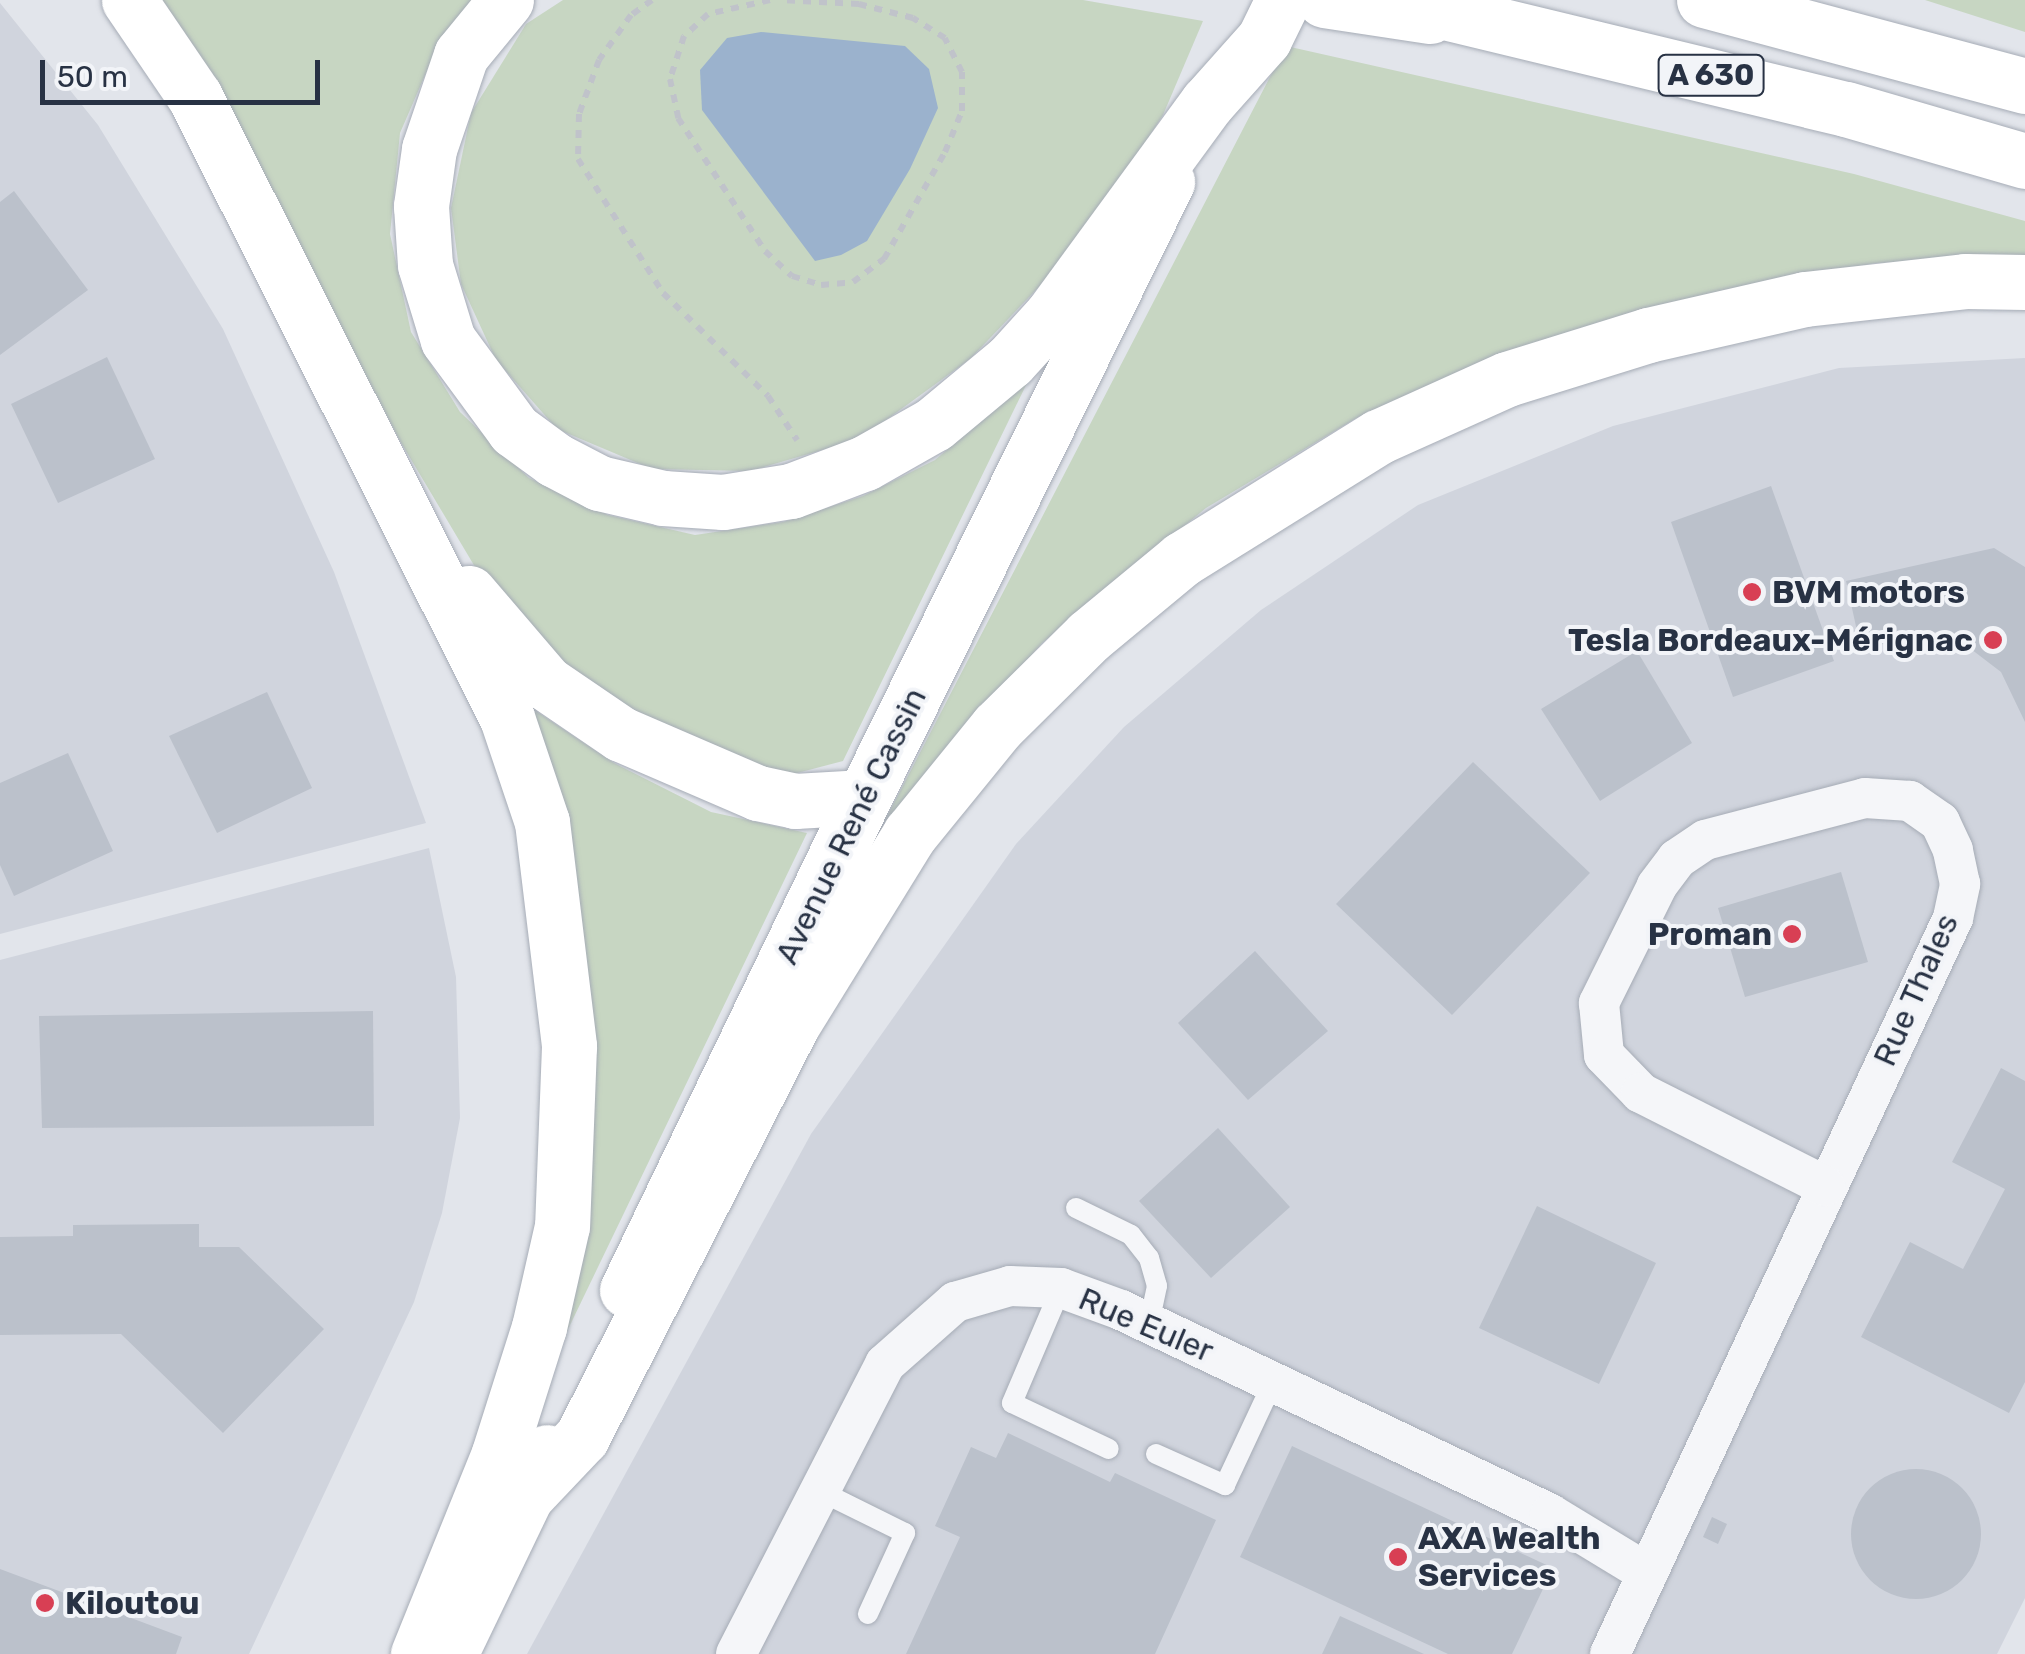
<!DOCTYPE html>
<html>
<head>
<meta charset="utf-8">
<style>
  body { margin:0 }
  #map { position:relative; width:2025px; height:1654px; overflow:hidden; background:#e2e5eb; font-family:Rubik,sans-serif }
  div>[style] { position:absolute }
  .built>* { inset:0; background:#d0d4dd }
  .green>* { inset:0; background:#c7d6c2 }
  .water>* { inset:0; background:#9bb2cd }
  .building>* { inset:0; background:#bbc1cb }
  .round { border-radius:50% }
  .path>* { height:6px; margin-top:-3px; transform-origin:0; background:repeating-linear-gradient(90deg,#c0c3ca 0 8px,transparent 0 16px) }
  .roads { filter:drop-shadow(0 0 2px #a6acb6) drop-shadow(0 0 2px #a6acb6) }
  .service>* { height:20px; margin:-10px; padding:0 10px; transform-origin:10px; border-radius:10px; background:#f5f6f9 }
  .minor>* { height:40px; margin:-20px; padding:0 20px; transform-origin:20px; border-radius:20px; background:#f5f6f9 }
  .secondary>* { height:55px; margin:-27.5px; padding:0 27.5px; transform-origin:27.5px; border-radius:27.5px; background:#fff }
  .primary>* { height:55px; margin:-27.5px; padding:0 27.5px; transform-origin:27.5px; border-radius:27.5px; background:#fff }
  .motorway>* { height:55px; margin:-27.5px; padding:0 27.5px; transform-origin:27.5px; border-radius:27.5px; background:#fff }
  .dots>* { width:28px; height:28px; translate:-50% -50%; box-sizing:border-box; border:5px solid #f2f4f8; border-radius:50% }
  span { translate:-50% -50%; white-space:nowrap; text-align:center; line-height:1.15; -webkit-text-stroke:8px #f2f4f8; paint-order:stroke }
  .shield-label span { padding:2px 8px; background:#f2f4f8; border:2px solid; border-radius:8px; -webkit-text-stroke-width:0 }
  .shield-label { font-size:30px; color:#283244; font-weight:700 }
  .poi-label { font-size:32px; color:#283244; font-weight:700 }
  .left { translate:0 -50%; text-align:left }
  .right { translate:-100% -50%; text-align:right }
  .street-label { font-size:32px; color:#283244 }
  .scale { position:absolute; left:40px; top:60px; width:280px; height:45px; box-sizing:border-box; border:5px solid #283244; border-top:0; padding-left:12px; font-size:30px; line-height:35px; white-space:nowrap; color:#283244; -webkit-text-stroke:8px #f2f4f8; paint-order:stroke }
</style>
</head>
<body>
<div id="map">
  <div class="built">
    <i style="clip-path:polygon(0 3px,98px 125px,223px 329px,334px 572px,426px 823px,0 934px)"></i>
    <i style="clip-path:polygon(2025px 358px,2025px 1598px,1997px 1654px,527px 1654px,811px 1134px,1016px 844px,1124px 727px,1261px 610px,1418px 505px,1613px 426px,1839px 368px)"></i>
    <i style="clip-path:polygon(429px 848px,456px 977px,460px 1118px,442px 1213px,414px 1302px,249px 1654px,0 1654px,0 960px)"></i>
  </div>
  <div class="green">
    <i style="clip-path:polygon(151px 0,472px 0,439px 43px,400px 133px,390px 234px,411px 332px,460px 412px,529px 478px,608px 515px,695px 535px,783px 522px,863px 496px,935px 460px,1028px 381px,843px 761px,782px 777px,633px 714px,549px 656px,481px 577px,400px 441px,231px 117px)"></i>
    <i style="clip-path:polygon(563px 0,1083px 0,1203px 21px,1163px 115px,1078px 246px,970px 359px,860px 439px,750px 471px,652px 469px,557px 429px,496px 360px,461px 284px,451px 208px,471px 113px,526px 24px)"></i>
    <i style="clip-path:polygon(1925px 0,2025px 0,2025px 32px)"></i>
    <i style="clip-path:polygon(1286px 46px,1854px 174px,2025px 221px,2025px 258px,1876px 263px,1734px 290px,1545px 342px,1358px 417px,1206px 508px,1042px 643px,881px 828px)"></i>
    <i style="clip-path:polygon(524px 703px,614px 763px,711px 812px,807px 833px,546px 1375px,580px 1235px)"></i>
  </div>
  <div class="water">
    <i style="clip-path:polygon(761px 32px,905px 46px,929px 69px,938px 108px,910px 169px,867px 241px,841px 255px,815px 261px,702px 110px,700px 70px,727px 38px)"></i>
  </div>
  <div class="building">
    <i style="clip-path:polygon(14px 191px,88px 290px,0 355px,0 202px)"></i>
    <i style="clip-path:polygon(107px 357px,155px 459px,58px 503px,11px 404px)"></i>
    <i style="clip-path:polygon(1771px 486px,1834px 661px,1733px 697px,1671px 522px)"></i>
    <i style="clip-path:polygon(1994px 548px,2025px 567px,2025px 722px,2001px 672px,1946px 630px,1861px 649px,1846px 581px)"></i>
    <i style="clip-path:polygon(1637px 651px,1692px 743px,1600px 801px,1541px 709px)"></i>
    <i style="clip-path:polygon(267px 692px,312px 788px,217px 833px,169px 736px)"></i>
    <i style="clip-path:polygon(68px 753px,113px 851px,14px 896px,0 865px,0 783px)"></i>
    <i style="clip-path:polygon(1473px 762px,1590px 873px,1452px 1015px,1336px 904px)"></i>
    <i style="clip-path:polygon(1841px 872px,1868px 962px,1745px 997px,1718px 908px)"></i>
    <i style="clip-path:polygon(1255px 951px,1328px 1031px,1248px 1100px,1178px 1023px)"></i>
    <i style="clip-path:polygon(373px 1011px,374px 1126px,42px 1128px,39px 1016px)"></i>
    <i style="clip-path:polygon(2001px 1068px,2025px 1081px,2025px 1382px,2009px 1413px,1861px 1337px,1910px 1242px,1963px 1269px,2005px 1189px,1952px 1162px)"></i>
    <i style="clip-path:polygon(1218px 1128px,1290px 1207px,1211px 1278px,1139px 1201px)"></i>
    <i style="clip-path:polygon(1537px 1206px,1656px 1263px,1599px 1384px,1479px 1328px)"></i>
    <i style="clip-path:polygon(199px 1224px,199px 1247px,239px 1247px,324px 1329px,223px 1433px,121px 1334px,0 1335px,0 1237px,73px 1236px,73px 1225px)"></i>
    <i style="clip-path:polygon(1008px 1433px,1110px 1482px,1115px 1473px,1216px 1520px,1155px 1654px,906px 1654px,960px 1537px,935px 1526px,971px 1447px,996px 1458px)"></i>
    <i style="clip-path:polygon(1292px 1446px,1553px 1568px,1512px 1654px,1448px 1654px,1240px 1557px)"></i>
    <i class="round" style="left:1851px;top:1469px;width:130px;height:130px"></i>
    <i style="clip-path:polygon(1712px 1517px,1727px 1524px,1718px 1544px,1703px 1537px)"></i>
    <i style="clip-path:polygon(0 1569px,182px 1637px,176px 1654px,0 1654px)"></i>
    <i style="clip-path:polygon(1340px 1616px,1424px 1654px,1322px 1654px)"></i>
  </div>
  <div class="path">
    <i style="left:652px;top:0;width:26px;rotate:144deg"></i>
    <i style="left:631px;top:15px;width:55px;rotate:125.4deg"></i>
    <i style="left:599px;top:60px;width:58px;rotate:110.3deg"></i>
    <i style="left:579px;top:114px;width:45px;rotate:91.3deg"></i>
    <i style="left:578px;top:159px;width:159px;rotate:57.6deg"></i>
    <i style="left:663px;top:293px;width:147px;rotate:44.4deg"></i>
    <i style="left:768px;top:396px;width:53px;rotate:56.6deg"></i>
    <i style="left:770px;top:0;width:64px;rotate:167.3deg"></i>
    <i style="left:708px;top:14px;width:33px;rotate:137deg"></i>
    <i style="left:684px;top:36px;width:45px;rotate:108deg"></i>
    <i style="left:670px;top:79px;width:40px;rotate:78deg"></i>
    <i style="left:678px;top:118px;width:159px;rotate:56.8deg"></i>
    <i style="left:765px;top:251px;width:37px;rotate:43deg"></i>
    <i style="left:792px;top:276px;width:30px;rotate:17deg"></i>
    <i style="left:821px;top:285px;width:32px;rotate:-5deg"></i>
    <i style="left:853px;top:282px;width:39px;rotate:-37deg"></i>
    <i style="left:884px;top:259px;width:123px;rotate:-60.3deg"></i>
    <i style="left:945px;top:152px;width:44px;rotate:-67.5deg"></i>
    <i style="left:962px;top:111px;width:39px;rotate:-90deg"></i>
    <i style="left:962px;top:72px;width:38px;rotate:-117deg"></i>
    <i style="left:945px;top:38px;width:38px;rotate:-148deg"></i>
    <i style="left:913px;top:18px;width:56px;rotate:-165.5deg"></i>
    <i style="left:859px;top:4px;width:79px;rotate:-177.1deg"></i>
  </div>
  <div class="roads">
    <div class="service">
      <i style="left:1076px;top:1208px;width:61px;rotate:26.1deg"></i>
      <i style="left:1131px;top:1235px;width:29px;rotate:52deg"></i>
      <i style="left:1149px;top:1258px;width:29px;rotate:74deg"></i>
      <i style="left:1157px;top:1286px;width:38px;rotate:102deg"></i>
      <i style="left:1061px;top:1288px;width:125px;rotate:113.1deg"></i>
      <i style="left:1012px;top:1403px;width:107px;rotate:25.4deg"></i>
      <i style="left:1156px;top:1454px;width:76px;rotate:24.2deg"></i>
      <i style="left:1225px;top:1485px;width:114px;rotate:-65deg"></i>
      <i style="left:820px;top:1491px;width:95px;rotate:26.3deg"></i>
      <i style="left:905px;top:1533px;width:89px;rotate:114.6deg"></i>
    </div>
    <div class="minor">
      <i style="left:736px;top:1654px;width:326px;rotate:-62.8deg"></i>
      <i style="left:885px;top:1364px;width:94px;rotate:-41.5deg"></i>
      <i style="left:955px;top:1302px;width:57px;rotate:-16.2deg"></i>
      <i style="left:1010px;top:1286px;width:51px;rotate:2.2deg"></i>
      <i style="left:1061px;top:1288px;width:64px;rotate:20.1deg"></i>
      <i style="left:1121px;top:1310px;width:475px;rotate:25.4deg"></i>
      <i style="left:1550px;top:1514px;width:114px;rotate:31.3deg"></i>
      <i style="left:1610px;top:1654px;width:812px;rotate:-65.01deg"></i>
      <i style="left:1953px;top:918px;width:35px;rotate:-78deg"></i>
      <i style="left:1960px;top:884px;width:35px;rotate:-102deg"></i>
      <i style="left:1953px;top:850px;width:31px;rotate:-115deg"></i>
      <i style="left:1940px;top:822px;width:37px;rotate:-145deg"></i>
      <i style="left:1910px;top:801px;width:45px;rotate:-176.2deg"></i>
      <i style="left:1865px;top:798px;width:165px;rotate:165.3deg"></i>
      <i style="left:1705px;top:840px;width:34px;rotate:146deg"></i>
      <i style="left:1677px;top:859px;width:34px;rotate:127deg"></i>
      <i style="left:1657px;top:886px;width:131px;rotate:116.4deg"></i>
      <i style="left:1599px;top:1003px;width:52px;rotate:84.5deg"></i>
      <i style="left:1604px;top:1055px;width:53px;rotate:45.8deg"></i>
      <i style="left:1641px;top:1093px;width:206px;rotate:26.8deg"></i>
    </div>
    <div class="secondary">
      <i style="left:627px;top:1290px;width:547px;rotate:-64.32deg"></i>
      <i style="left:450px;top:1654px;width:224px;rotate:-64.3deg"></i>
    </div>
    <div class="primary">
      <i style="left:864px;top:797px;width:686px;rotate:-63.77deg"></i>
    </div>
    <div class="motorway">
      <i style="left:129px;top:0;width:117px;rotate:55.8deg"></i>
      <i style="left:195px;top:97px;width:695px;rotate:63.32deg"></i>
      <i style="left:507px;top:718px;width:110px;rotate:71.4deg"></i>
      <i style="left:542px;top:822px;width:226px;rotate:83.1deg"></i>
      <i style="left:569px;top:1046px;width:180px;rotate:92.2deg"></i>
      <i style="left:562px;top:1226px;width:104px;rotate:102.8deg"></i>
      <i style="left:539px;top:1327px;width:135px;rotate:107.6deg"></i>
      <i style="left:498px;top:1456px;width:214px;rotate:112deg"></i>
      <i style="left:506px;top:0;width:71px;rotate:129.3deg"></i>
      <i style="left:461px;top:55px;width:99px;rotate:108.8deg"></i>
      <i style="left:429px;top:149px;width:58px;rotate:98deg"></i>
      <i style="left:421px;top:206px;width:59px;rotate:86.1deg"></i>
      <i style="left:425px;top:265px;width:78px;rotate:73deg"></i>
      <i style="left:448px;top:340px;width:112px;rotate:53.7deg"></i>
      <i style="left:514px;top:430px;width:51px;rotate:36.2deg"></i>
      <i style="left:555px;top:460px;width:50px;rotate:27.6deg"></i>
      <i style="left:599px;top:483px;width:66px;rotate:13.2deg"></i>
      <i style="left:663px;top:498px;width:60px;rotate:3.8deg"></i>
      <i style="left:723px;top:502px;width:69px;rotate:-9.2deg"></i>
      <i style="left:791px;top:491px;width:79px;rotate:-20.7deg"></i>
      <i style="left:865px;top:463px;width:79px;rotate:-29.5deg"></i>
      <i style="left:934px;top:424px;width:99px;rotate:-39.7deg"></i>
      <i style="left:1010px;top:361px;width:61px;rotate:-47.7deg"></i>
      <i style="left:1051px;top:316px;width:264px;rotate:-53.8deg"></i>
      <i style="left:1207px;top:103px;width:86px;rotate:-48.3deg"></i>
      <i style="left:1264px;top:39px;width:43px;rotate:-64deg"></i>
      <i style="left:1324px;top:0;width:107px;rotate:8.6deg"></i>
      <i style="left:1395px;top:0;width:464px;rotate:13.6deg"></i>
      <i style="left:1846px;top:109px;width:186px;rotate:16.2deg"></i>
      <i style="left:1704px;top:0;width:332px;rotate:15deg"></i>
      <i style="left:469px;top:593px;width:118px;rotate:49.5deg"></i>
      <i style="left:546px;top:683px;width:91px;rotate:34.2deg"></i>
      <i style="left:621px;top:734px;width:149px;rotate:23.3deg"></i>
      <i style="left:758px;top:793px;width:38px;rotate:12deg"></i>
      <i style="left:795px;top:801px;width:69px;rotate:-3.3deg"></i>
      <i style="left:526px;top:1496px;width:81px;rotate:-46.5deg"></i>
      <i style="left:582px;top:1437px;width:462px;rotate:-63deg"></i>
      <i style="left:792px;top:1025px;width:225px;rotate:-58.3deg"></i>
      <i style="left:910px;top:834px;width:138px;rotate:-50.9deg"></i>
      <i style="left:997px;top:727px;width:129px;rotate:-44.7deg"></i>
      <i style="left:1089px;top:636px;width:121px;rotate:-39.6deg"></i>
      <i style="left:1182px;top:559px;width:231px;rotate:-31.9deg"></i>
      <i style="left:1378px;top:437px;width:141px;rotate:-24.2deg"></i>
      <i style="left:1507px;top:379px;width:148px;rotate:-17.3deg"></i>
      <i style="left:1648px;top:335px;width:161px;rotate:-12.9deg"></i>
      <i style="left:1805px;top:299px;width:161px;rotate:-6.4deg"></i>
      <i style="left:1965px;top:281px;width:60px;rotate:1deg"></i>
    </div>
  </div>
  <div class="dots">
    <i style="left:1752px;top:592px;background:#d83f54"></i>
    <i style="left:1993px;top:640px;background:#d83f54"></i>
    <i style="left:1792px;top:934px;background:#d83f54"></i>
    <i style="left:1398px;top:1557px;background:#d83f54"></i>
    <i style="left:45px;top:1603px;background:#d83f54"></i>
  </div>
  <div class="shield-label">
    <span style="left:1711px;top:75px">A 630</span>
  </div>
  <div class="poi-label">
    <span class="left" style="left:1772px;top:592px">BVM motors</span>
    <span class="right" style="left:1973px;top:640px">Tesla Bordeaux-Mérignac</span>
    <span class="right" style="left:1772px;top:934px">Proman</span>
    <span class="left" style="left:1418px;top:1557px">AXA Wealth<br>Services</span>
    <span class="left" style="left:65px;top:1603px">Kiloutou</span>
  </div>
  <div class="street-label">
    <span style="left:851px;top:826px;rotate:-64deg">Avenue René Cassin</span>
    <span style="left:1916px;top:990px;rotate:-66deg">Rue Thales</span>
    <span style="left:1146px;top:1325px;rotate:23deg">Rue Euler</span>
  </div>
  <div class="scale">50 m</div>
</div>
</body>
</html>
